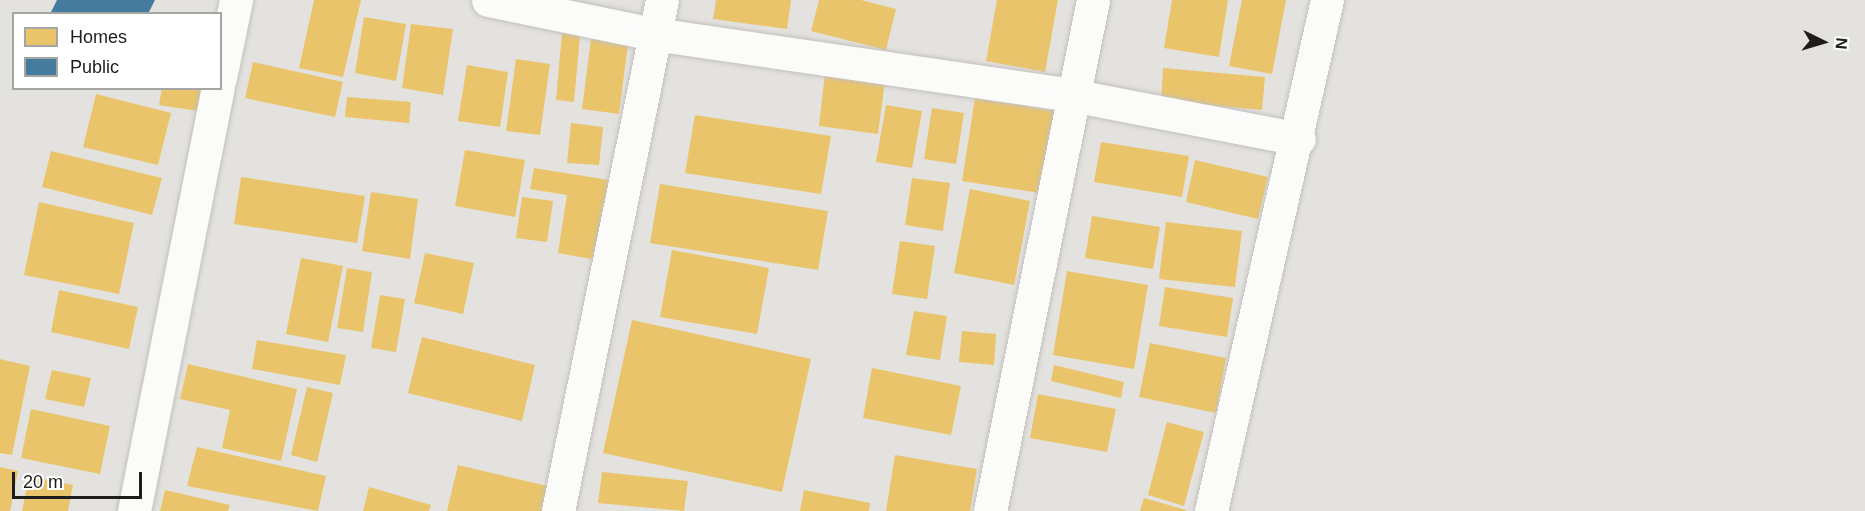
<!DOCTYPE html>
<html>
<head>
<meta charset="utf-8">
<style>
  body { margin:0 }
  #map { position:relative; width:1865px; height:511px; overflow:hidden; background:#e4e2df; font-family:Arial,sans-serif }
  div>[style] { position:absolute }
  .homes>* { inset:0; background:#e9c46a }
  .public>* { inset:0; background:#457b9d }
  .roads { filter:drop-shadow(0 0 2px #c2c0be) drop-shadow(0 0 2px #c2c0be) }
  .minor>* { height:33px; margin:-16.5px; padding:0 16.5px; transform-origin:16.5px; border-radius:16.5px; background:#fbfbfa }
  span { translate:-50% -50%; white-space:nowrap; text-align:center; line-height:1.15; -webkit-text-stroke:6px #fff; paint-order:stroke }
  .legend { position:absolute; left:12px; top:12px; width:210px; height:78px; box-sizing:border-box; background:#fff; border:2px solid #a5a5a4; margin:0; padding:8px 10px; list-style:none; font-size:18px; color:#1f1d1b }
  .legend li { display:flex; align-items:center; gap:12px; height:30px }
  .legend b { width:30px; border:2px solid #a5a5a4 }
  .north { position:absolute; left:1793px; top:12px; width:60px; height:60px; -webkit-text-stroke:4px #fff; paint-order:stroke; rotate:95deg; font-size:16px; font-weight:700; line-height:24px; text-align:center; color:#1f1d1b }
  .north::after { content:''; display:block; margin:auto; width:21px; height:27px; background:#1f1d1b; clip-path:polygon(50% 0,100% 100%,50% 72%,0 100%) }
  .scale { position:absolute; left:12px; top:472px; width:130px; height:27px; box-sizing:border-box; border:3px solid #1f1d1b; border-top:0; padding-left:8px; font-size:18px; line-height:21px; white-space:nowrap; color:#1f1d1b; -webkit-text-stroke:4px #fff; paint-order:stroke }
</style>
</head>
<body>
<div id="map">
  <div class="homes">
    <i style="clip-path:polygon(314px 0,361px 0,343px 77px,299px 68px)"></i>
    <i style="clip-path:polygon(716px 0,791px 0,787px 29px,713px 19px)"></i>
    <i style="clip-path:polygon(819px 0,861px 0,896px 9px,886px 50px,811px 31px)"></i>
    <i style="clip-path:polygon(997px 0,1058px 0,1045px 72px,986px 61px)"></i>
    <i style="clip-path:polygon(1172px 0,1228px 0,1219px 57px,1164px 48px)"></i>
    <i style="clip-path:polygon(1242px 0,1286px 0,1272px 74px,1229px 66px)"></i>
    <i style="clip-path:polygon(364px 17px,406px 24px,396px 81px,355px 73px)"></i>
    <i style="clip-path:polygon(411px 24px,453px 29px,443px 95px,402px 88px)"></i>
    <i style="clip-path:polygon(562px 33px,580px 35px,574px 102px,556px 100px)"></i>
    <i style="clip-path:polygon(591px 39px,628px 44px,619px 114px,582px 109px)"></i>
    <i style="clip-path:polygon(516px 59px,550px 64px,540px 135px,506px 131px)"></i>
    <i style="clip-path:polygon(253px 62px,343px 82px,335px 117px,245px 98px)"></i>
    <i style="clip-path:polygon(467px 65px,508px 72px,500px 127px,458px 121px)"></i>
    <i style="clip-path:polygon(1163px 68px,1265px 77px,1262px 110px,1161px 101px)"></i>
    <i style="clip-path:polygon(825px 73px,885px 81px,878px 134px,819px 126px)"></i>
    <i style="clip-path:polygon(162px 88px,215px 88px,211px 113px,159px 105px)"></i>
    <i style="clip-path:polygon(96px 94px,171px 113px,158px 165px,83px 147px)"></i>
    <i style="clip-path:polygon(347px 97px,411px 102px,409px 123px,345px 117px)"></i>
    <i style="clip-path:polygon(975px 98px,1059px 112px,1046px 194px,962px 181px)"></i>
    <i style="clip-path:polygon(886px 105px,922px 111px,912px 168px,876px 162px)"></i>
    <i style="clip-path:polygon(932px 108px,964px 113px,956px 164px,924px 159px)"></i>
    <i style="clip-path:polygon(695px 115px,831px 136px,821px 194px,685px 173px)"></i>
    <i style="clip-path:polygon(571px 123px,603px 127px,599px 165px,567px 163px)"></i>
    <i style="clip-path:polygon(1101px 142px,1189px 156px,1182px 197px,1094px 182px)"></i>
    <i style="clip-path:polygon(465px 150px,525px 160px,515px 217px,455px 206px)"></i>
    <i style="clip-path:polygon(51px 151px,162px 178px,152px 215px,42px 187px)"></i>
    <i style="clip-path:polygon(1195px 160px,1268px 177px,1258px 219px,1186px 202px)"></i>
    <i style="clip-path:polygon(534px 168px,609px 180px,597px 260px,558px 253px,567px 195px,530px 189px)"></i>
    <i style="clip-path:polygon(241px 177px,365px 196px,357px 243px,234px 224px)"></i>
    <i style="clip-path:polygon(912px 178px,950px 183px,943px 231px,905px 225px)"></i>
    <i style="clip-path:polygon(660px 184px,828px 211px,818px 270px,650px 243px)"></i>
    <i style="clip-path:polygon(970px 189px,1030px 201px,1014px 285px,954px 273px)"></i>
    <i style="clip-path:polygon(371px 192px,418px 199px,410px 259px,362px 251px)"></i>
    <i style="clip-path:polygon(522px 197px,553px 201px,547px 242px,516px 238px)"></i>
    <i style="clip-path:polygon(39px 202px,134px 223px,119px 294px,24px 275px)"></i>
    <i style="clip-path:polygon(1092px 216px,1160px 227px,1153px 269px,1085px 258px)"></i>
    <i style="clip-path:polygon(1166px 222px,1242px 231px,1235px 287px,1159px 279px)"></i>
    <i style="clip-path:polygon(900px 241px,935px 246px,927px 299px,892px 294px)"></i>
    <i style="clip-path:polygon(672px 250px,769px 268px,757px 334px,660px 317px)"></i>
    <i style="clip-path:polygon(425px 253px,474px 263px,463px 314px,414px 303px)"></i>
    <i style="clip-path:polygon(301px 258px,343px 266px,328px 342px,286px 334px)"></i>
    <i style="clip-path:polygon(347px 268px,372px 272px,363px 332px,337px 328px)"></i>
    <i style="clip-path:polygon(1067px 271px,1148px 285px,1134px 369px,1053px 355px)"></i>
    <i style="clip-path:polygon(1165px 287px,1233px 298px,1227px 337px,1159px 326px)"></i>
    <i style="clip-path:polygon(59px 290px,138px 307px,129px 349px,51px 332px)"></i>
    <i style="clip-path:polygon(380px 295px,405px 299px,396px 352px,371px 348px)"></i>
    <i style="clip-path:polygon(914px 311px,947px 316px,940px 360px,906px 355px)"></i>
    <i style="clip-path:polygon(632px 320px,811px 359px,782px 492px,603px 453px)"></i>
    <i style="clip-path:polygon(962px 331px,996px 334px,994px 365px,959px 362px)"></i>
    <i style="clip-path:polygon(422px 337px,535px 365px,522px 421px,408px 393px)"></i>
    <i style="clip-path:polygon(257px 340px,346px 355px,340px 385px,252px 369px)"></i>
    <i style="clip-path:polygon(1150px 343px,1226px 358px,1216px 413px,1139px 397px)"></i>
    <i style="clip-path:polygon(0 359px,30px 366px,12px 455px,0 453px)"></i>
    <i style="clip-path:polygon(188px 364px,297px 389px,281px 461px,222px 448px,230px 410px,180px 399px)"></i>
    <i style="clip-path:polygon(1054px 365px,1124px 382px,1121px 398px,1051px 381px)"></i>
    <i style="clip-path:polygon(872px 368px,961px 386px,951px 435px,863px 418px)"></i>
    <i style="clip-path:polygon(52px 370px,91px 378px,84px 407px,45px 399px)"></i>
    <i style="clip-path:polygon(307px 387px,333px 393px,317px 462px,291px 455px)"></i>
    <i style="clip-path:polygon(1038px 394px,1116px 409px,1107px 452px,1030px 438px)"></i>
    <i style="clip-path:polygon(31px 409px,110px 426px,100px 474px,21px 458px)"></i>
    <i style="clip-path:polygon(1167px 422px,1204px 432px,1184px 506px,1148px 495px)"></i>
    <i style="clip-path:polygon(197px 447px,326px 476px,318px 511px,187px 486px)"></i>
    <i style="clip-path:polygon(895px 455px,977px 469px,970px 511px,886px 511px)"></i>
    <i style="clip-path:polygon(458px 465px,560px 489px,555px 511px,447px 511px)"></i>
    <i style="clip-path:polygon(0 467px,18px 471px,10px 511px,0 511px)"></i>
    <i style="clip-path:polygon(602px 472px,688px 481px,684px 511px,598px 503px)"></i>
    <i style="clip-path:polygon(29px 476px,73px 485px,68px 511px,22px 511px)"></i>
    <i style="clip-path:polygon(369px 487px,431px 505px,429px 511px,363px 511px)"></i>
    <i style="clip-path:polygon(165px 490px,230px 505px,228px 511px,160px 511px)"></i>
    <i style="clip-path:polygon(804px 490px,870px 503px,869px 511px,800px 511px)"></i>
    <i style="clip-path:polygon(1144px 498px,1186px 510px,1186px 511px,1140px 511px)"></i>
  </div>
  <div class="public">
    <i style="clip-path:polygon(57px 0,155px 0,148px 14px,50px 14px)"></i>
  </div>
  <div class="roads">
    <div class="minor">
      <i style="left:488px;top:0;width:169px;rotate:11.6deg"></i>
      <i style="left:654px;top:34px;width:421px;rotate:8.3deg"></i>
      <i style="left:1071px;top:95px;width:232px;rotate:10.9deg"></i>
      <i style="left:220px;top:78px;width:80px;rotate:-78.4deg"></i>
      <i style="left:134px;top:511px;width:431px;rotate:-78.8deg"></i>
      <i style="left:558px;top:511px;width:521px;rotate:-78.5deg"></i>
      <i style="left:990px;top:511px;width:521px;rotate:-78.6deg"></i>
      <i style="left:1211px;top:511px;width:524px;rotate:-77.21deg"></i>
    </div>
  </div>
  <ul class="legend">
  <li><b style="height:16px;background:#e9c46a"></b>Homes</li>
  <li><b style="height:16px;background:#457b9d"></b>Public</li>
  </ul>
  <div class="north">N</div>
  <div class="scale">20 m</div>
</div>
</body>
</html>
